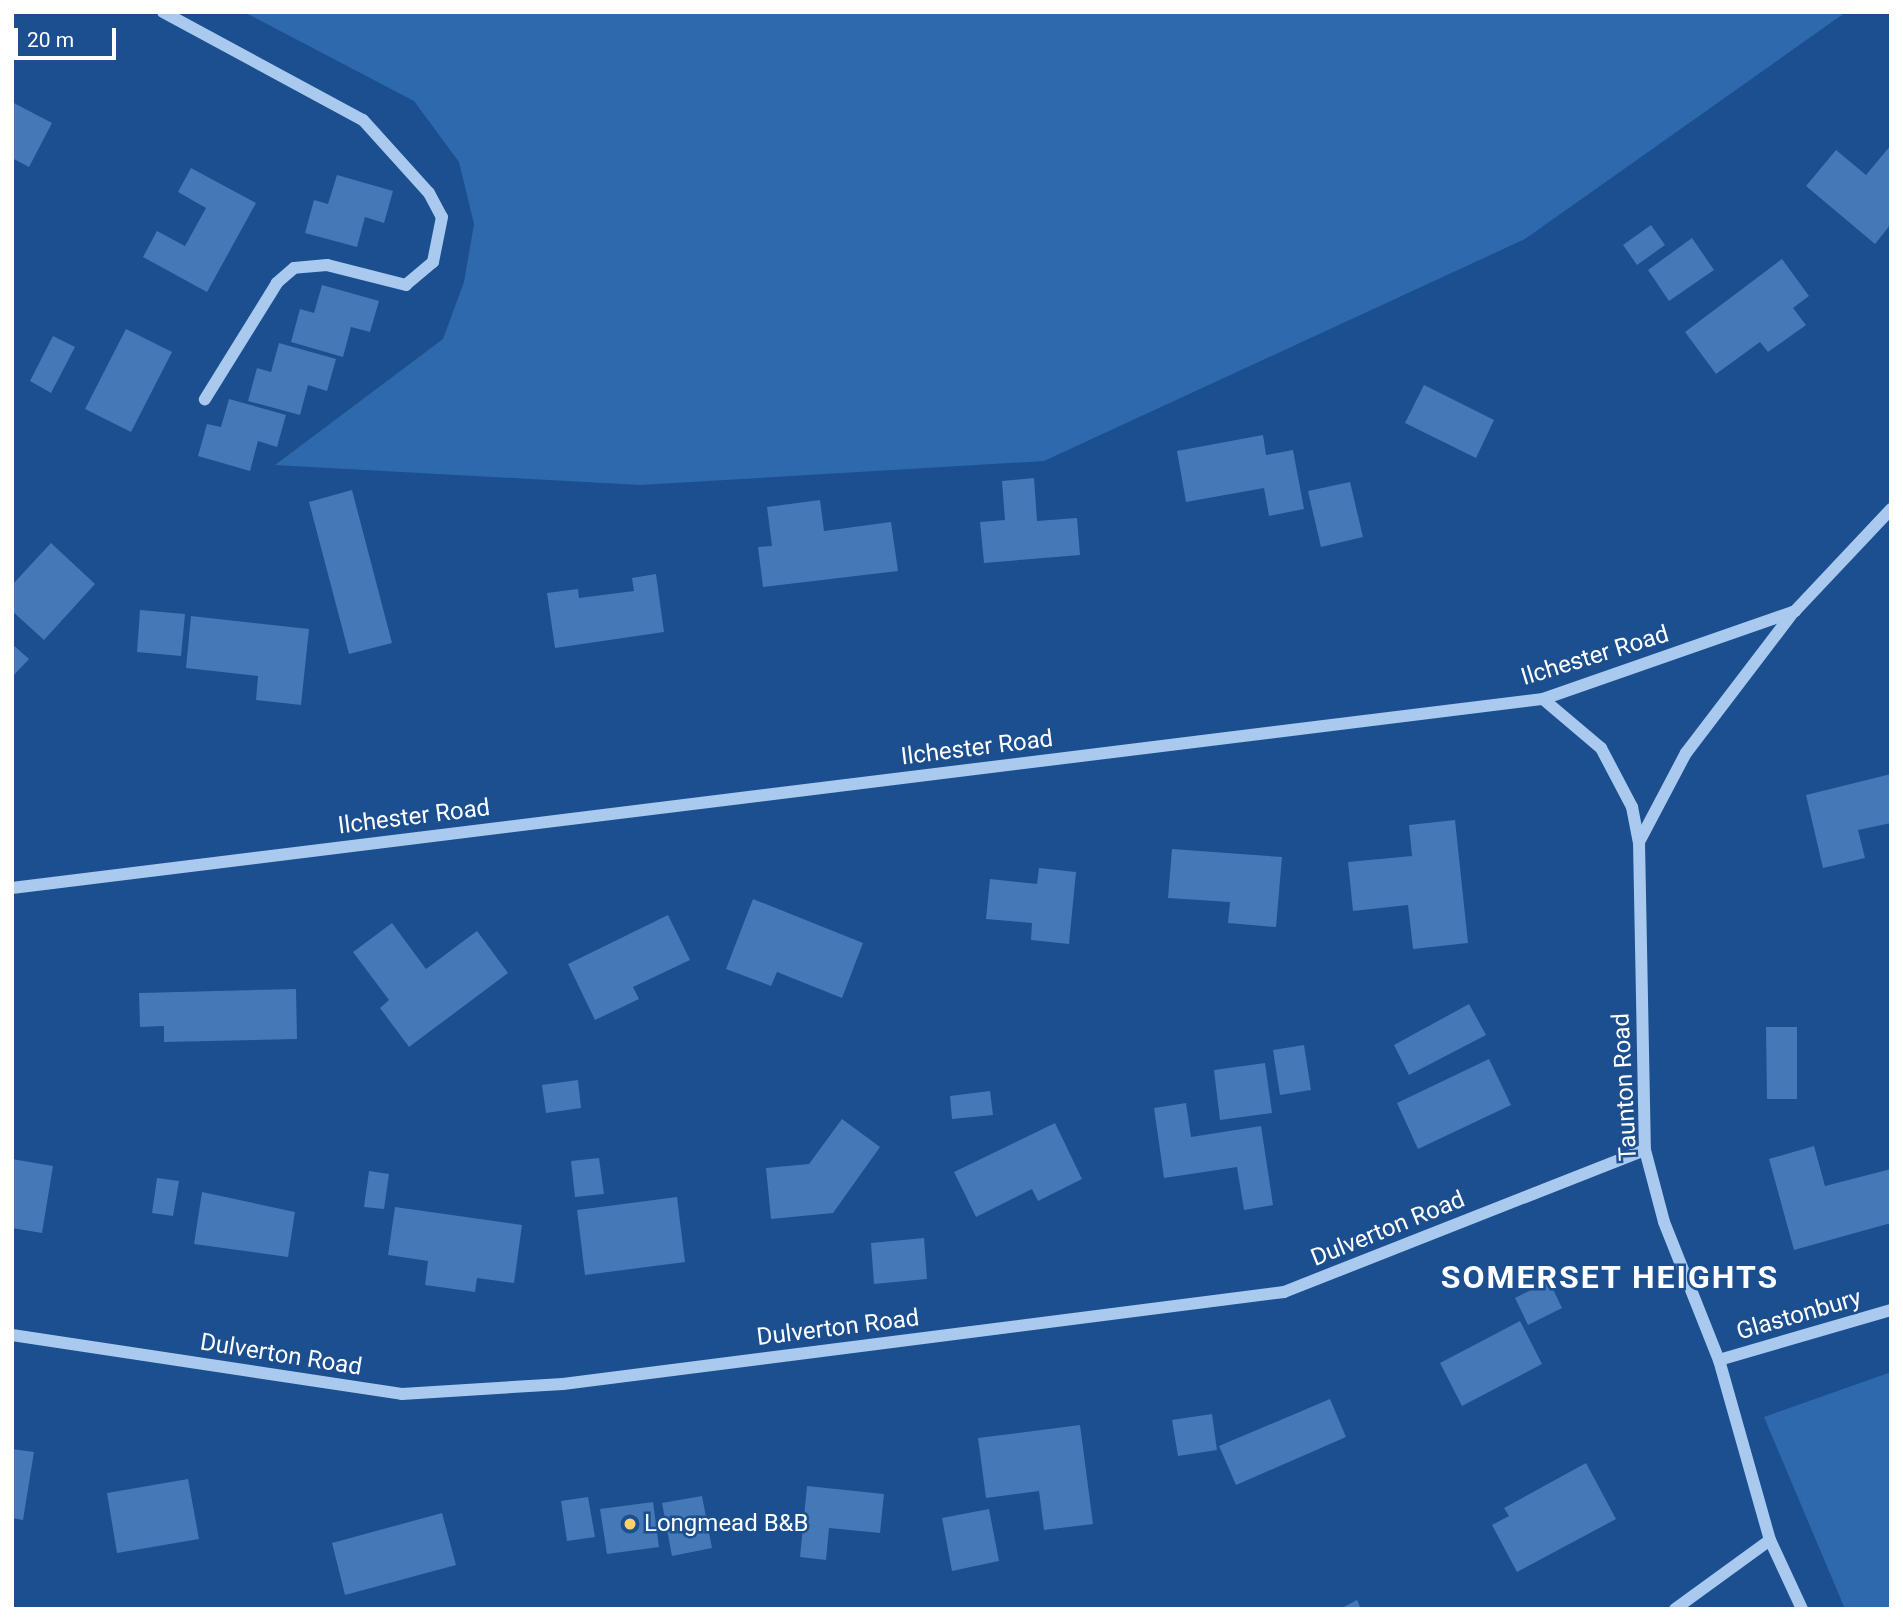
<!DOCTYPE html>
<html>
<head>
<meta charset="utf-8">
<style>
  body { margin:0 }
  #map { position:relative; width:1903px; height:1621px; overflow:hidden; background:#1b4f8f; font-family:Roboto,sans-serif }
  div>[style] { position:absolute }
  .green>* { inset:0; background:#2e69ad }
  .building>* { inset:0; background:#4478b7 }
  .minor>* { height:12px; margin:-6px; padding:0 6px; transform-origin:6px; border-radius:6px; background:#a9c9ee }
  .dots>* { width:19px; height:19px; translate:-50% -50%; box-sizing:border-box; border:4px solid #1b4f8f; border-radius:50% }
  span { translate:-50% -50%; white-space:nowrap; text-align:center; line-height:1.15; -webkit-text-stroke:5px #1b4f8f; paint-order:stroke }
  .street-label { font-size:24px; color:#fff }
  .poi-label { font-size:24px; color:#fff }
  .left { translate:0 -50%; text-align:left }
  .district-label { font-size:32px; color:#fff; font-weight:700; letter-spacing:2px }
  .frame { position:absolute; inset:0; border:14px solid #fff; pointer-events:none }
  .scale { position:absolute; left:14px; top:28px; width:102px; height:32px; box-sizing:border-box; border:4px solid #fff; border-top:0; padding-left:9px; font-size:21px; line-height:24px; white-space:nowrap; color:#fff; -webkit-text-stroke:5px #1b4f8f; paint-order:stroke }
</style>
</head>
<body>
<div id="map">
  <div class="green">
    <i style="clip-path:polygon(244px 12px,1846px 12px,1525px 239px,1044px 461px,640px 485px,275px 465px,443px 339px,464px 282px,474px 224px,459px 162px,414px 101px)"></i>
    <i style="clip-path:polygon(1891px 1372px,1891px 1609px,1845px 1609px,1764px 1417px)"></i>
  </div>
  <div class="building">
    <i style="clip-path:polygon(12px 102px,52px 123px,29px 167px,12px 158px)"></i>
    <i style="clip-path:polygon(1891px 145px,1891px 224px,1875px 244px,1806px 186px,1836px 150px,1866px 175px)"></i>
    <i style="clip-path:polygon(191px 168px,256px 203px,207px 292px,143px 257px,157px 231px,185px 246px,206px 208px,178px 192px)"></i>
    <i style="clip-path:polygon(337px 175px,393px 191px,384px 223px,365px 217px,357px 247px,305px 233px,314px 200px,328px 204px)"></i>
    <i style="clip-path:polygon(1651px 225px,1665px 245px,1637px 265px,1623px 245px)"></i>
    <i style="clip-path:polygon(1692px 238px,1714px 270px,1669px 301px,1648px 270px)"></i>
    <i style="clip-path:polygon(1782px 259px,1809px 296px,1793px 308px,1806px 325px,1768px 352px,1760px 342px,1716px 374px,1685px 332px)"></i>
    <i style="clip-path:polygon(322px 285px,379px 301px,370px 332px,351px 327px,343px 357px,291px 342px,300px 309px,314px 313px)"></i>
    <i style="clip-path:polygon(126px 329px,172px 352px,131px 432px,85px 409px)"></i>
    <i style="clip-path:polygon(53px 336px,75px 347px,51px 393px,30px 381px)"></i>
    <i style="clip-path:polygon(279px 343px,336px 359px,327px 391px,308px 385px,300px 415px,248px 401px,257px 368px,271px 372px)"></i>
    <i style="clip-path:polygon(1424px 385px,1494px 420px,1476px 458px,1405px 423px)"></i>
    <i style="clip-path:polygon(229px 399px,286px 415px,277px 447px,258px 441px,250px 471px,198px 456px,207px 424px,221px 427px)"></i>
    <i style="clip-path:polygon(1263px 435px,1266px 455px,1293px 450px,1304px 509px,1269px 516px,1264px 488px,1186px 502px,1177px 451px)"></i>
    <i style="clip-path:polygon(1034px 478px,1037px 521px,1077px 518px,1080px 555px,984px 563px,980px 522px,1005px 520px,1002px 481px)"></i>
    <i style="clip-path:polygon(1350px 482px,1363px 537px,1321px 547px,1308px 491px)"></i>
    <i style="clip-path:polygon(352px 490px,392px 643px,349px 654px,309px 502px)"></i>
    <i style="clip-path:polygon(820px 500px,824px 531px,891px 522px,898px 571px,763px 587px,758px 547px,772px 546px,767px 507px)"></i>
    <i style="clip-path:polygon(51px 543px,95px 584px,44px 640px,12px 611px,12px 585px)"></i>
    <i style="clip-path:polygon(656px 574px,664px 632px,555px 648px,547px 593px,578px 589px,579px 598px,634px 591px,632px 578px)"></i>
    <i style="clip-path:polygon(140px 610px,185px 614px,181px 656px,137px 652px)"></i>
    <i style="clip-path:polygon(191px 616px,309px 629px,301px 705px,256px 700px,258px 676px,186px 668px)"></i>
    <i style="clip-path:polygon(12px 644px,29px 659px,12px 677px)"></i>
    <i style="clip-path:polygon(1891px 774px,1891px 823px,1858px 830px,1865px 858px,1823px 868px,1806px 795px)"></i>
    <i style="clip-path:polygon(1455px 820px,1468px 943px,1413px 949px,1408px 905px,1353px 911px,1348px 862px,1412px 856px,1409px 825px)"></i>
    <i style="clip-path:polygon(1172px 849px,1282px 857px,1276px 927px,1228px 923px,1230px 902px,1168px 898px)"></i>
    <i style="clip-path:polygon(1039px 868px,1076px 872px,1069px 944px,1031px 940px,1032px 923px,986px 919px,990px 879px,1037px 884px)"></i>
    <i style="clip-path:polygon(753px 899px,863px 943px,842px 998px,777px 972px,771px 986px,726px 969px)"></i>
    <i style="clip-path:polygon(668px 915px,690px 960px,633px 987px,639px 999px,595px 1020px,568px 964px)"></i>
    <i style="clip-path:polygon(392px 923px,426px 969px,477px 931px,508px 973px,409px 1047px,380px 1008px,389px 1000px,353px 952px)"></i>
    <i style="clip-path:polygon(296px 989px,297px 1039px,164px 1042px,164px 1026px,140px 1027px,139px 993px)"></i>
    <i style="clip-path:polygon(1469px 1004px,1486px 1035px,1409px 1075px,1394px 1045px)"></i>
    <i style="clip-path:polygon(1766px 1027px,1797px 1027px,1797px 1099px,1767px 1099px)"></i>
    <i style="clip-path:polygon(1304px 1045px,1311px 1090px,1280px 1095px,1273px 1050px)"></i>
    <i style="clip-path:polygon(1489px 1059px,1511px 1105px,1418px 1149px,1397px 1103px)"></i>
    <i style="clip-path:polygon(1265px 1063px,1272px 1113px,1220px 1120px,1214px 1070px)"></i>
    <i style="clip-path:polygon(578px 1080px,581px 1108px,546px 1113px,542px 1085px)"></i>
    <i style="clip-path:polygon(990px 1091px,993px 1115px,952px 1119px,950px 1096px)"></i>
    <i style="clip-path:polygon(1186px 1103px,1191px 1137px,1261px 1126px,1273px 1205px,1244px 1210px,1237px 1167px,1164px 1178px,1154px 1108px)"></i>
    <i style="clip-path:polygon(842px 1119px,880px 1147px,833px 1213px,771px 1219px,766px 1168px,809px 1164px)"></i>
    <i style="clip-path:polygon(1055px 1123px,1082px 1179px,1038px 1201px,1032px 1189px,976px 1217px,954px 1172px)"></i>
    <i style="clip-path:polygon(1814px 1146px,1825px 1186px,1891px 1169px,1891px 1223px,1794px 1250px,1769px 1159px)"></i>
    <i style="clip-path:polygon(599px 1158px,604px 1194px,575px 1197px,571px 1161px)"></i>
    <i style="clip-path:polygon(12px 1159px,53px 1166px,42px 1233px,12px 1228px)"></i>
    <i style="clip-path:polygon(369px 1171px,389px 1174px,384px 1209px,364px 1207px)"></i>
    <i style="clip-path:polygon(157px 1178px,179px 1181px,173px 1216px,152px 1213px)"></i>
    <i style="clip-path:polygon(202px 1192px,295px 1212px,288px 1257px,194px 1244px)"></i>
    <i style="clip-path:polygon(677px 1197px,685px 1262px,585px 1275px,577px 1210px)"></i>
    <i style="clip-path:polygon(395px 1207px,522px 1225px,514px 1283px,477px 1278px,475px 1292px,425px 1285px,428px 1261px,388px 1255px)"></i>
    <i style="clip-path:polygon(924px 1238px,927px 1279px,874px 1284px,871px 1243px)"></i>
    <i style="clip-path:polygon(1549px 1281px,1562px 1308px,1528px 1325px,1515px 1298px)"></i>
    <i style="clip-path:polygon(1520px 1321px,1542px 1364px,1462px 1406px,1440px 1363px)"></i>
    <i style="clip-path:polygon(1330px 1399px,1346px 1437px,1236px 1485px,1219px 1446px)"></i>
    <i style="clip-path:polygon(1212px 1414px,1217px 1450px,1178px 1456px,1172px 1420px)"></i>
    <i style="clip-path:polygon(1080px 1425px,1093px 1524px,1044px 1530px,1039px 1491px,986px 1498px,978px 1438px)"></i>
    <i style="clip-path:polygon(12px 1449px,34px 1452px,23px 1520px,12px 1518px)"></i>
    <i style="clip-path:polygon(1586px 1463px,1616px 1519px,1517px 1572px,1492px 1525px,1509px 1516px,1504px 1508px)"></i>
    <i style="clip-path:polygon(188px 1479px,199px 1539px,117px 1553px,107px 1493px)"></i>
    <i style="clip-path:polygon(807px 1486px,884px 1494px,880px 1533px,829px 1528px,826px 1560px,800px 1557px)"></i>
    <i style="clip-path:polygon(702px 1496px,712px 1548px,672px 1556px,662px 1503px)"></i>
    <i style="clip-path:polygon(588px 1497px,595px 1537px,567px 1541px,561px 1501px)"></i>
    <i style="clip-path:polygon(653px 1502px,659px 1547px,607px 1554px,600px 1509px)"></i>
    <i style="clip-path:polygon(989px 1509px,999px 1561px,952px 1571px,942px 1518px)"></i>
    <i style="clip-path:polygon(442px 1513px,456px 1565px,345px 1595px,332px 1543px)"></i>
    <i style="clip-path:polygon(1357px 1600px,1361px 1609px,1340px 1609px)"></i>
  </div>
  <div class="minor">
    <i style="left:163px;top:12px;width:227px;rotate:28.4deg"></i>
    <i style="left:363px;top:120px;width:98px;rotate:47.9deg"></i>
    <i style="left:429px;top:193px;width:27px;rotate:62deg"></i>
    <i style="left:442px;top:217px;width:46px;rotate:101.3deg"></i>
    <i style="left:433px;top:262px;width:35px;rotate:140deg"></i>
    <i style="left:406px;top:285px;width:81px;rotate:-165.8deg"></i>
    <i style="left:327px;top:265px;width:33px;rotate:175deg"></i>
    <i style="left:294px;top:268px;width:23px;rotate:139deg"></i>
    <i style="left:277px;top:283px;width:137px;rotate:121.8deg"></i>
    <i style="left:1543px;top:699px;width:76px;rotate:40.2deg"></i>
    <i style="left:1601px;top:748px;width:67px;rotate:62.3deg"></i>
    <i style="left:1632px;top:807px;width:36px;rotate:79deg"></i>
    <i style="left:1639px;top:842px;width:308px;rotate:88.9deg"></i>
    <i style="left:1645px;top:1150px;width:74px;rotate:75.2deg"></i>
    <i style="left:1664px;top:1222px;width:149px;rotate:68.3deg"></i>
    <i style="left:1719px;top:1360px;width:187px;rotate:74.2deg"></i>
    <i style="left:1770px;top:1540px;width:76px;rotate:65.1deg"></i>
    <i style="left:1639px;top:842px;width:101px;rotate:-62.2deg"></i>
    <i style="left:1686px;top:753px;width:178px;rotate:-52.7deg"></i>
    <i style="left:12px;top:888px;width:1543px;rotate:-7.04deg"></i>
    <i style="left:1543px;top:699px;width:267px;rotate:-19.2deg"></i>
    <i style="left:1795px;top:611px;width:140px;rotate:-46.7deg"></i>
    <i style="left:12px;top:1335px;width:394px;rotate:8.6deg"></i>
    <i style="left:402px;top:1394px;width:161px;rotate:-3.6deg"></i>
    <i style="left:563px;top:1384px;width:727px;rotate:-7.27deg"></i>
    <i style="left:1284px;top:1292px;width:388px;rotate:-21.5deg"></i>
    <i style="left:1719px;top:1360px;width:179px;rotate:-16.2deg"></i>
    <i style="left:1675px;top:1609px;width:117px;rotate:-36deg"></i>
  </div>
  <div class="dots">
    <i style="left:630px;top:1524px;background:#ffd166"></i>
  </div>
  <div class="street-label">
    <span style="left:1595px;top:656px;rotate:-17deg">Ilchester Road</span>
    <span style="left:977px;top:748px;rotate:-7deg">Ilchester Road</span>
    <span style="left:414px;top:817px;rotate:-7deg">Ilchester Road</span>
    <span style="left:1625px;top:1087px;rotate:-93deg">Taunton Road</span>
    <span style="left:1388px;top:1229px;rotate:-22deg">Dulverton Road</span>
    <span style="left:1799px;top:1315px;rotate:-16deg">Glastonbury</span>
    <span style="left:838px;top:1328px;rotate:-7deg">Dulverton Road</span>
    <span style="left:281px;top:1355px;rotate:9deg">Dulverton Road</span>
  </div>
  <div class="poi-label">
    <span class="left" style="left:644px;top:1524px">Longmead B&amp;B</span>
  </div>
  <div class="district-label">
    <span style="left:1610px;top:1277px">SOMERSET HEIGHTS</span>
  </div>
  <div class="frame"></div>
  <div class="scale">20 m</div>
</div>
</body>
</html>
